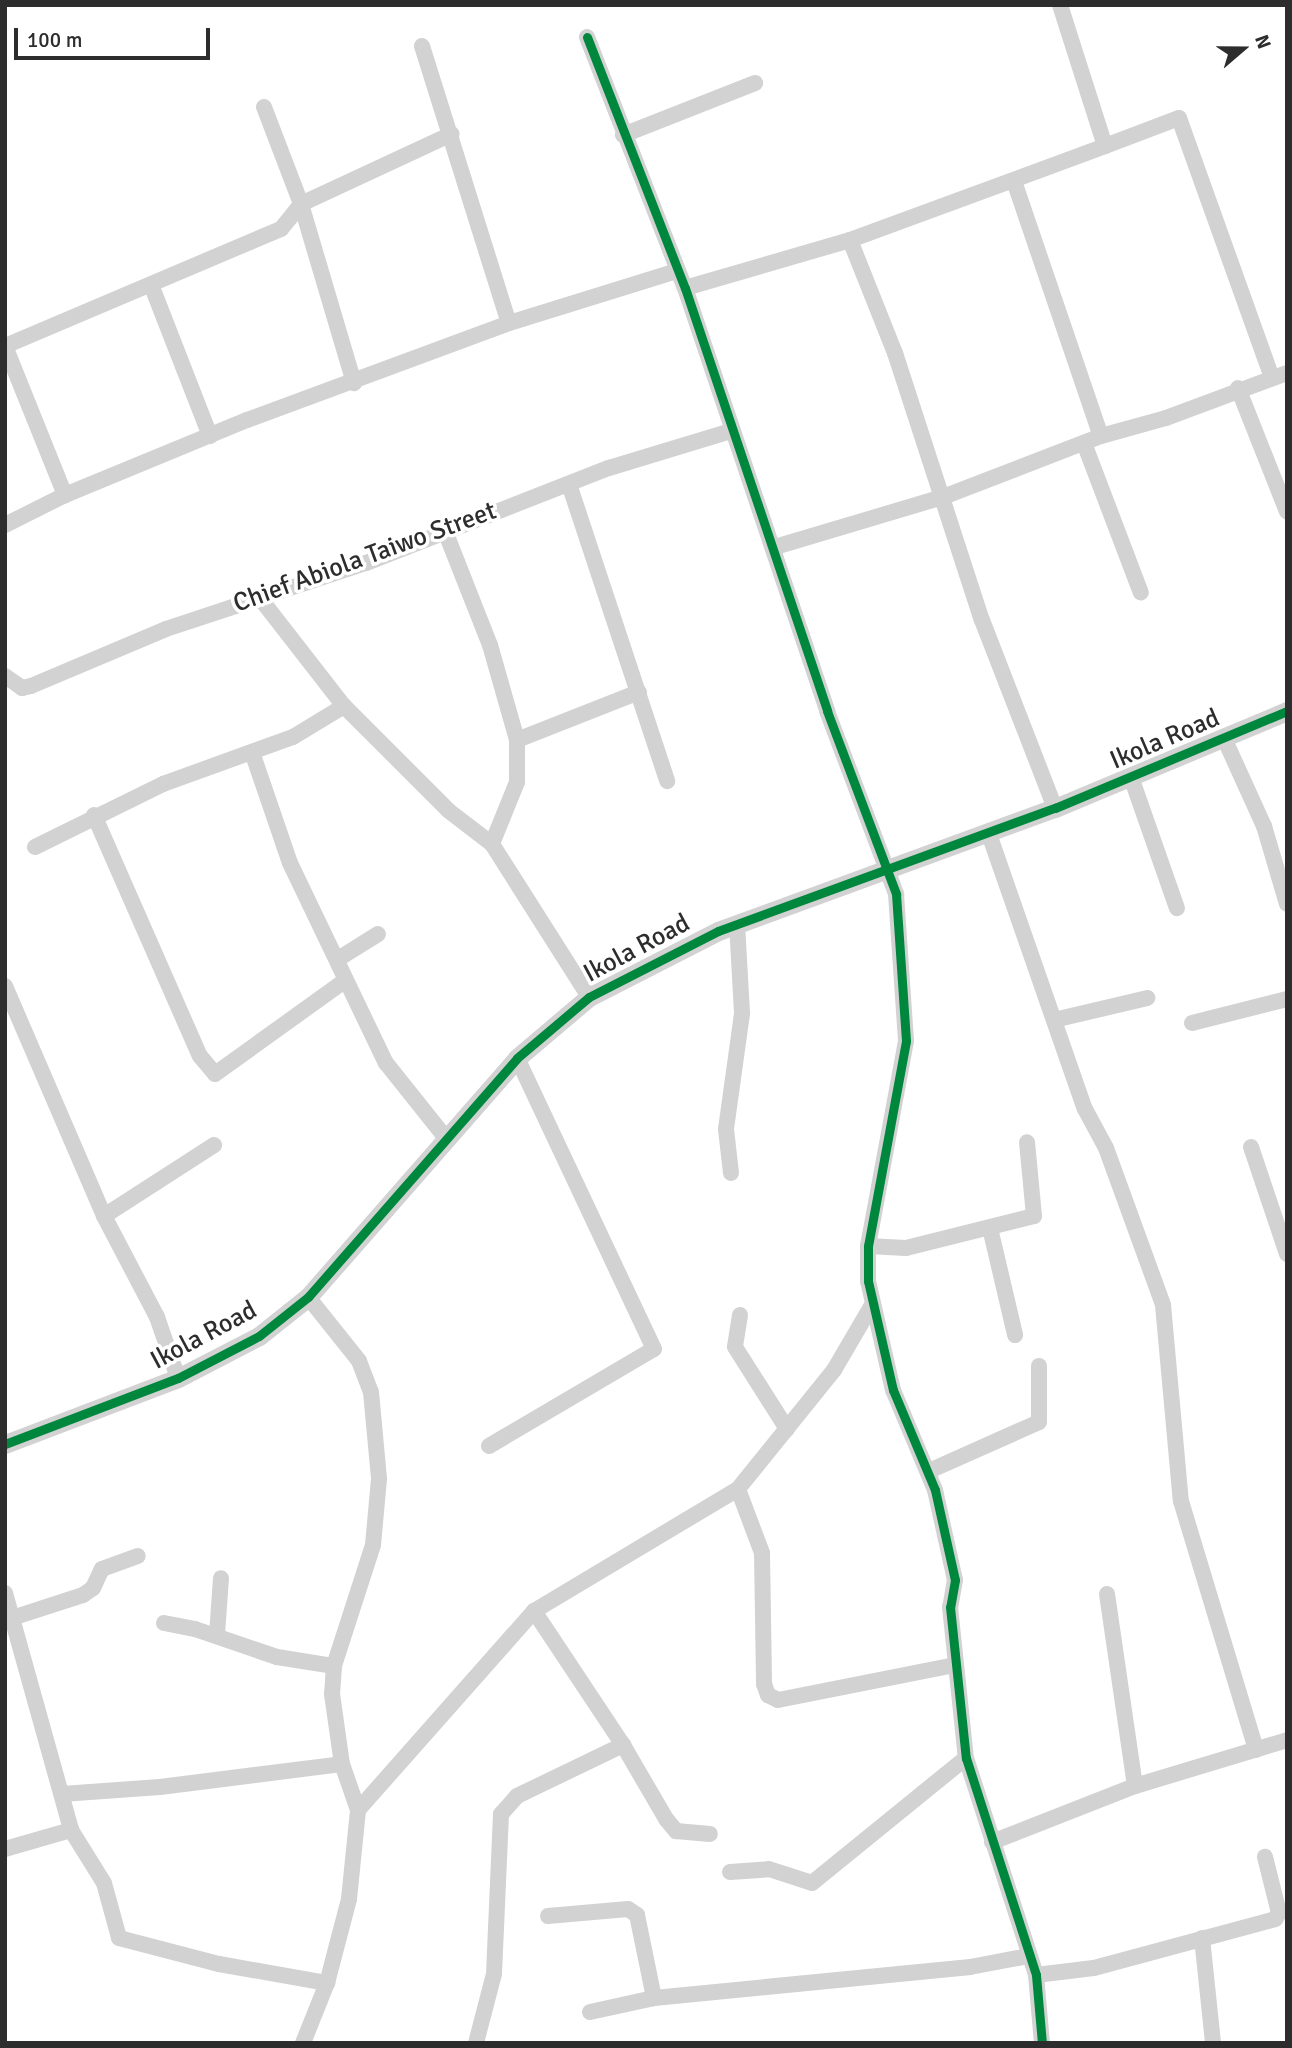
<!DOCTYPE html>
<html>
<head>
<meta charset="utf-8">
<style>
  body { margin:0 }
  #map { position:relative; width:1292px; height:2048px; overflow:hidden; background:#fff; font-family:Signika,sans-serif }
  div>[style] { position:absolute }
  .minor>* { height:16px; margin:-8px; padding:0 8px; transform-origin:8px; border-radius:8px; background:#d2d2d2 }
  .tertiary>* { height:19px; margin:-9.5px; padding:0 9.5px; transform-origin:9.5px; border-radius:9.5px; background:#d2d2d2 }
  .cycleway>* { height:9px; margin:-4.5px; padding:0 4.5px; transform-origin:4.5px; border-radius:4.5px; background:#00873e }
  span { translate:-50% -50%; white-space:nowrap; text-align:center; line-height:1.15; -webkit-text-stroke:7px #fff; paint-order:stroke }
  .street-label { font-size:26px; color:#2d2d2d }
  .frame { position:absolute; inset:0; border:7px solid #2d2d2d; pointer-events:none }
  .north { position:absolute; left:1208px; top:14px; width:70px; height:70px; -webkit-text-stroke:5px #fff; paint-order:stroke; rotate:70deg; font-size:19px; font-weight:700; line-height:28px; text-align:center; color:#2d2d2d }
  .north::after { content:''; display:block; margin:auto; width:24px; height:32px; background:#2d2d2d; clip-path:polygon(50% 0,100% 100%,50% 72%,0 100%) }
  .scale { position:absolute; left:14px; top:28px; width:196px; height:32px; box-sizing:border-box; border:4px solid #2d2d2d; border-top:0; padding-left:9px; font-size:21px; line-height:24px; white-space:nowrap; color:#2d2d2d; -webkit-text-stroke:5px #fff; paint-order:stroke }
</style>
</head>
<body>
<div id="map">
  <div class="minor">
    <i style="left:587px;top:37px;width:269px;rotate:68.7deg"></i>
    <i style="left:685px;top:288px;width:446px;rotate:71.4deg"></i>
    <i style="left:827px;top:711px;width:196px;rotate:69.3deg"></i>
    <i style="left:896px;top:894px;width:147px;rotate:86.1deg"></i>
    <i style="left:906px;top:1041px;width:208px;rotate:100.5deg"></i>
    <i style="left:868px;top:1246px;width:35px;rotate:90deg"></i>
    <i style="left:868px;top:1281px;width:112px;rotate:77.1deg"></i>
    <i style="left:893px;top:1390px;width:108px;rotate:67.2deg"></i>
    <i style="left:935px;top:1490px;width:92px;rotate:77.5deg"></i>
    <i style="left:955px;top:1580px;width:27px;rotate:100deg"></i>
    <i style="left:950px;top:1607px;width:152px;rotate:84deg"></i>
    <i style="left:966px;top:1758px;width:228px;rotate:72.1deg"></i>
    <i style="left:1036px;top:1975px;width:68px;rotate:85deg"></i>
    <i style="left:422px;top:46px;width:290px;rotate:72.6deg"></i>
    <i style="left:264px;top:107px;width:104px;rotate:69.1deg"></i>
    <i style="left:301px;top:204px;width:187px;rotate:73.5deg"></i>
    <i style="left:623px;top:135px;width:142px;rotate:-21.5deg"></i>
    <i style="left:1105px;top:146px;width:79px;rotate:-20.7deg"></i>
    <i style="left:1179px;top:118px;width:276px;rotate:70.3deg"></i>
    <i style="left:1014px;top:181px;width:269px;rotate:71.2deg"></i>
    <i style="left:850px;top:240px;width:122px;rotate:68.3deg"></i>
    <i style="left:895px;top:353px;width:281px;rotate:72deg"></i>
    <i style="left:982px;top:620px;width:202px;rotate:68.8deg"></i>
    <i style="left:152px;top:287px;width:160px;rotate:68.7deg"></i>
    <i style="left:685px;top:288px;width:172px;rotate:-16.2deg"></i>
    <i style="left:850px;top:240px;width:272px;rotate:-20.2deg"></i>
    <i style="left:1105px;top:146px;width:148px;rotate:-107.7deg"></i>
    <i style="left:5px;top:346px;width:300px;rotate:-23deg"></i>
    <i style="left:281px;top:229px;width:32px;rotate:-51deg"></i>
    <i style="left:301px;top:204px;width:166px;rotate:-24.9deg"></i>
    <i style="left:5px;top:346px;width:161px;rotate:68.1deg"></i>
    <i style="left:1238px;top:388px;width:133px;rotate:68.4deg"></i>
    <i style="left:1084px;top:443px;width:160px;rotate:69.2deg"></i>
    <i style="left:569px;top:484px;width:313px;rotate:71.7deg"></i>
    <i style="left:5px;top:525px;width:67px;rotate:-26.6deg"></i>
    <i style="left:65px;top:495px;width:197px;rotate:-22.4deg"></i>
    <i style="left:247px;top:420px;width:279px;rotate:-20.3deg"></i>
    <i style="left:509px;top:323px;width:176px;rotate:-17.2deg"></i>
    <i style="left:445px;top:531px;width:123px;rotate:68.5deg"></i>
    <i style="left:490px;top:645px;width:99px;rotate:74.1deg"></i>
    <i style="left:517px;top:740px;width:42px;rotate:90deg"></i>
    <i style="left:517px;top:782px;width:67px;rotate:112deg"></i>
    <i style="left:775px;top:547px;width:175px;rotate:-16.6deg"></i>
    <i style="left:943px;top:497px;width:169px;rotate:-21.1deg"></i>
    <i style="left:1101px;top:436px;width:67px;rotate:-15.5deg"></i>
    <i style="left:1166px;top:418px;width:129px;rotate:-20.4deg"></i>
    <i style="left:259px;top:597px;width:138px;rotate:52.1deg"></i>
    <i style="left:344px;top:706px;width:148px;rotate:45deg"></i>
    <i style="left:449px;top:811px;width:54px;rotate:37.5deg"></i>
    <i style="left:492px;top:844px;width:181px;rotate:57.6deg"></i>
    <i style="left:5px;top:676px;width:21px;rotate:35deg"></i>
    <i style="left:22px;top:688px;width:9px;rotate:-13deg"></i>
    <i style="left:31px;top:686px;width:147px;rotate:-22.9deg"></i>
    <i style="left:166px;top:629px;width:211px;rotate:-18.3deg"></i>
    <i style="left:366px;top:563px;width:261px;rotate:-21.4deg"></i>
    <i style="left:609px;top:468px;width:127px;rotate:-16.9deg"></i>
    <i style="left:1224px;top:738px;width:97px;rotate:65.6deg"></i>
    <i style="left:1264px;top:826px;width:81px;rotate:73.6deg"></i>
    <i style="left:517px;top:740px;width:131px;rotate:-21.5deg"></i>
    <i style="left:253px;top:755px;width:114px;rotate:71.1deg"></i>
    <i style="left:290px;top:863px;width:222px;rotate:64.4deg"></i>
    <i style="left:386px;top:1063px;width:95px;rotate:51.4deg"></i>
    <i style="left:1131px;top:777px;width:139px;rotate:70.7deg"></i>
    <i style="left:94px;top:815px;width:263px;rotate:66.3deg"></i>
    <i style="left:200px;top:1056px;width:23px;rotate:50deg"></i>
    <i style="left:215px;top:1074px;width:161px;rotate:-35.7deg"></i>
    <i style="left:989px;top:834px;width:291px;rotate:70.8deg"></i>
    <i style="left:1085px;top:1109px;width:44px;rotate:61.7deg"></i>
    <i style="left:1106px;top:1148px;width:167px;rotate:70deg"></i>
    <i style="left:1163px;top:1305px;width:197px;rotate:84.8deg"></i>
    <i style="left:1181px;top:1501px;width:260px;rotate:73.2deg"></i>
    <i style="left:35px;top:847px;width:143px;rotate:-26.2deg"></i>
    <i style="left:163px;top:784px;width:138px;rotate:-19.9deg"></i>
    <i style="left:293px;top:737px;width:60px;rotate:-31.3deg"></i>
    <i style="left:338px;top:959px;width:47px;rotate:-32deg"></i>
    <i style="left:5px;top:986px;width:250px;rotate:66.7deg"></i>
    <i style="left:104px;top:1216px;width:114px;rotate:62.3deg"></i>
    <i style="left:157px;top:1317px;width:65px;rotate:71deg"></i>
    <i style="left:1054px;top:1020px;width:96px;rotate:-13.3deg"></i>
    <i style="left:1192px;top:1023px;width:98px;rotate:-14.2deg"></i>
    <i style="left:1251px;top:1147px;width:113px;rotate:71.4deg"></i>
    <i style="left:731px;top:1173px;width:44px;rotate:-96.5deg"></i>
    <i style="left:726px;top:1129px;width:117px;rotate:-82.1deg"></i>
    <i style="left:742px;top:1013px;width:89px;rotate:-93.2deg"></i>
    <i style="left:104px;top:1216px;width:131px;rotate:-32.8deg"></i>
    <i style="left:990px;top:1228px;width:110px;rotate:76.8deg"></i>
    <i style="left:868px;top:1246px;width:38px;rotate:3deg"></i>
    <i style="left:906px;top:1248px;width:132px;rotate:-14deg"></i>
    <i style="left:1034px;top:1216px;width:74px;rotate:-95.4deg"></i>
    <i style="left:308px;top:1297px;width:82px;rotate:51.4deg"></i>
    <i style="left:359px;top:1361px;width:33px;rotate:69deg"></i>
    <i style="left:371px;top:1392px;width:87px;rotate:84.7deg"></i>
    <i style="left:379px;top:1479px;width:66px;rotate:95.2deg"></i>
    <i style="left:373px;top:1545px;width:127px;rotate:107.9deg"></i>
    <i style="left:334px;top:1666px;width:28px;rotate:94deg"></i>
    <i style="left:332px;top:1694px;width:71px;rotate:81.9deg"></i>
    <i style="left:342px;top:1764px;width:49px;rotate:70.8deg"></i>
    <i style="left:872px;top:1305px;width:75px;rotate:120.3deg"></i>
    <i style="left:834px;top:1370px;width:153px;rotate:128.9deg"></i>
    <i style="left:738px;top:1489px;width:68px;rotate:69.4deg"></i>
    <i style="left:762px;top:1553px;width:131px;rotate:89.1deg"></i>
    <i style="left:764px;top:1684px;width:12px;rotate:70deg"></i>
    <i style="left:768px;top:1695px;width:11px;rotate:27deg"></i>
    <i style="left:778px;top:1700px;width:179px;rotate:-11.2deg"></i>
    <i style="left:740px;top:1315px;width:32px;rotate:99deg"></i>
    <i style="left:735px;top:1347px;width:97px;rotate:57.6deg"></i>
    <i style="left:489px;top:1446px;width:191px;rotate:-30.5deg"></i>
    <i style="left:654px;top:1349px;width:322px;rotate:-115.2deg"></i>
    <i style="left:929px;top:1471px;width:120px;rotate:-24deg"></i>
    <i style="left:1039px;top:1422px;width:56px;rotate:-90deg"></i>
    <i style="left:5px;top:1593px;width:246px;rotate:74.4deg"></i>
    <i style="left:71px;top:1830px;width:62px;rotate:58.1deg"></i>
    <i style="left:104px;top:1883px;width:57px;rotate:74.7deg"></i>
    <i style="left:119px;top:1938px;width:103px;rotate:14.6deg"></i>
    <i style="left:219px;top:1964px;width:110px;rotate:10deg"></i>
    <i style="left:1107px;top:1594px;width:194px;rotate:81.7deg"></i>
    <i style="left:534px;top:1611px;width:161px;rotate:56.4deg"></i>
    <i style="left:623px;top:1745px;width:86px;rotate:59.8deg"></i>
    <i style="left:666px;top:1819px;width:16px;rotate:50deg"></i>
    <i style="left:676px;top:1831px;width:34px;rotate:5deg"></i>
    <i style="left:12px;top:1618px;width:75px;rotate:-17.9deg"></i>
    <i style="left:83px;top:1595px;width:12px;rotate:-35deg"></i>
    <i style="left:93px;top:1588px;width:21px;rotate:-65deg"></i>
    <i style="left:102px;top:1569px;width:38px;rotate:-20deg"></i>
    <i style="left:164px;top:1623px;width:32px;rotate:11deg"></i>
    <i style="left:195px;top:1629px;width:87px;rotate:18.9deg"></i>
    <i style="left:277px;top:1657px;width:58px;rotate:9deg"></i>
    <i style="left:217px;top:1635px;width:57px;rotate:-86deg"></i>
    <i style="left:62px;top:1794px;width:98px;rotate:-4.1deg"></i>
    <i style="left:160px;top:1787px;width:183px;rotate:-7.2deg"></i>
    <i style="left:992px;top:1842px;width:154px;rotate:-21.4deg"></i>
    <i style="left:1135px;top:1786px;width:159px;rotate:-16.8deg"></i>
    <i style="left:5px;top:1849px;width:69px;rotate:-16.1deg"></i>
    <i style="left:730px;top:1872px;width:39px;rotate:-4deg"></i>
    <i style="left:769px;top:1869px;width:45px;rotate:18deg"></i>
    <i style="left:812px;top:1883px;width:198px;rotate:-39.1deg"></i>
    <i style="left:548px;top:1916px;width:80px;rotate:-5deg"></i>
    <i style="left:628px;top:1909px;width:11px;rotate:34deg"></i>
    <i style="left:637px;top:1915px;width:85px;rotate:78.4deg"></i>
    <i style="left:1202px;top:1938px;width:106px;rotate:84deg"></i>
    <i style="left:1036px;top:1975px;width:58px;rotate:-6.9deg"></i>
    <i style="left:1094px;top:1968px;width:188px;rotate:-15.1deg"></i>
    <i style="left:1275px;top:1919px;width:7px;rotate:-56deg"></i>
    <i style="left:1279px;top:1913px;width:58px;rotate:-104deg"></i>
    <i style="left:590px;top:2012px;width:66px;rotate:-12.3deg"></i>
    <i style="left:654px;top:1998px;width:318px;rotate:-5.6deg"></i>
    <i style="left:970px;top:1967px;width:59px;rotate:-10.7deg"></i>
    <i style="left:303px;top:2043px;width:65px;rotate:-68.2deg"></i>
    <i style="left:327px;top:1983px;width:87px;rotate:-75.3deg"></i>
    <i style="left:349px;top:1899px;width:89px;rotate:-84.2deg"></i>
    <i style="left:358px;top:1810px;width:266px;rotate:-48.5deg"></i>
    <i style="left:534px;top:1611px;width:238px;rotate:-30.9deg"></i>
    <i style="left:476px;top:2043px;width:71px;rotate:-75.4deg"></i>
    <i style="left:494px;top:1974px;width:160px;rotate:-87.5deg"></i>
    <i style="left:501px;top:1814px;width:24px;rotate:-48deg"></i>
    <i style="left:517px;top:1796px;width:118px;rotate:-25.7deg"></i>
  </div>
  <div class="tertiary">
    <i style="left:5px;top:1444px;width:185px;rotate:-20.9deg"></i>
    <i style="left:178px;top:1378px;width:91px;rotate:-27.4deg"></i>
    <i style="left:259px;top:1336px;width:63px;rotate:-38.5deg"></i>
    <i style="left:308px;top:1297px;width:317px;rotate:-48.8deg"></i>
    <i style="left:517px;top:1058px;width:94px;rotate:-40.3deg"></i>
    <i style="left:589px;top:997px;width:145px;rotate:-27.1deg"></i>
    <i style="left:718px;top:931px;width:359px;rotate:-20.1deg"></i>
    <i style="left:1055px;top:808px;width:251px;rotate:-22.7deg"></i>
  </div>
  <div class="cycleway">
    <i style="left:587px;top:37px;width:269px;rotate:68.7deg"></i>
    <i style="left:685px;top:288px;width:446px;rotate:71.4deg"></i>
    <i style="left:827px;top:711px;width:196px;rotate:69.3deg"></i>
    <i style="left:896px;top:894px;width:147px;rotate:86.1deg"></i>
    <i style="left:906px;top:1041px;width:208px;rotate:100.5deg"></i>
    <i style="left:868px;top:1246px;width:35px;rotate:90deg"></i>
    <i style="left:868px;top:1281px;width:112px;rotate:77.1deg"></i>
    <i style="left:893px;top:1390px;width:108px;rotate:67.2deg"></i>
    <i style="left:935px;top:1490px;width:92px;rotate:77.5deg"></i>
    <i style="left:955px;top:1580px;width:27px;rotate:100deg"></i>
    <i style="left:950px;top:1607px;width:152px;rotate:84deg"></i>
    <i style="left:966px;top:1758px;width:228px;rotate:72.1deg"></i>
    <i style="left:1036px;top:1975px;width:68px;rotate:85deg"></i>
    <i style="left:5px;top:1444px;width:185px;rotate:-20.9deg"></i>
    <i style="left:178px;top:1378px;width:91px;rotate:-27.4deg"></i>
    <i style="left:259px;top:1336px;width:63px;rotate:-38.5deg"></i>
    <i style="left:308px;top:1297px;width:317px;rotate:-48.8deg"></i>
    <i style="left:517px;top:1058px;width:94px;rotate:-40.3deg"></i>
    <i style="left:589px;top:997px;width:145px;rotate:-27.1deg"></i>
    <i style="left:718px;top:931px;width:359px;rotate:-20.1deg"></i>
    <i style="left:1055px;top:808px;width:251px;rotate:-22.7deg"></i>
  </div>
  <div class="street-label">
    <span style="left:365px;top:558px;rotate:-20deg">Chief Abiola Taiwo Street</span>
    <span style="left:1165px;top:740px;rotate:-23deg">Ikola Road</span>
    <span style="left:637px;top:949px;rotate:-28deg">Ikola Road</span>
    <span style="left:204px;top:1336px;rotate:-28deg">Ikola Road</span>
  </div>
  <div class="frame"></div>
  <div class="north">N</div>
  <div class="scale">100 m</div>
</div>
</body>
</html>
